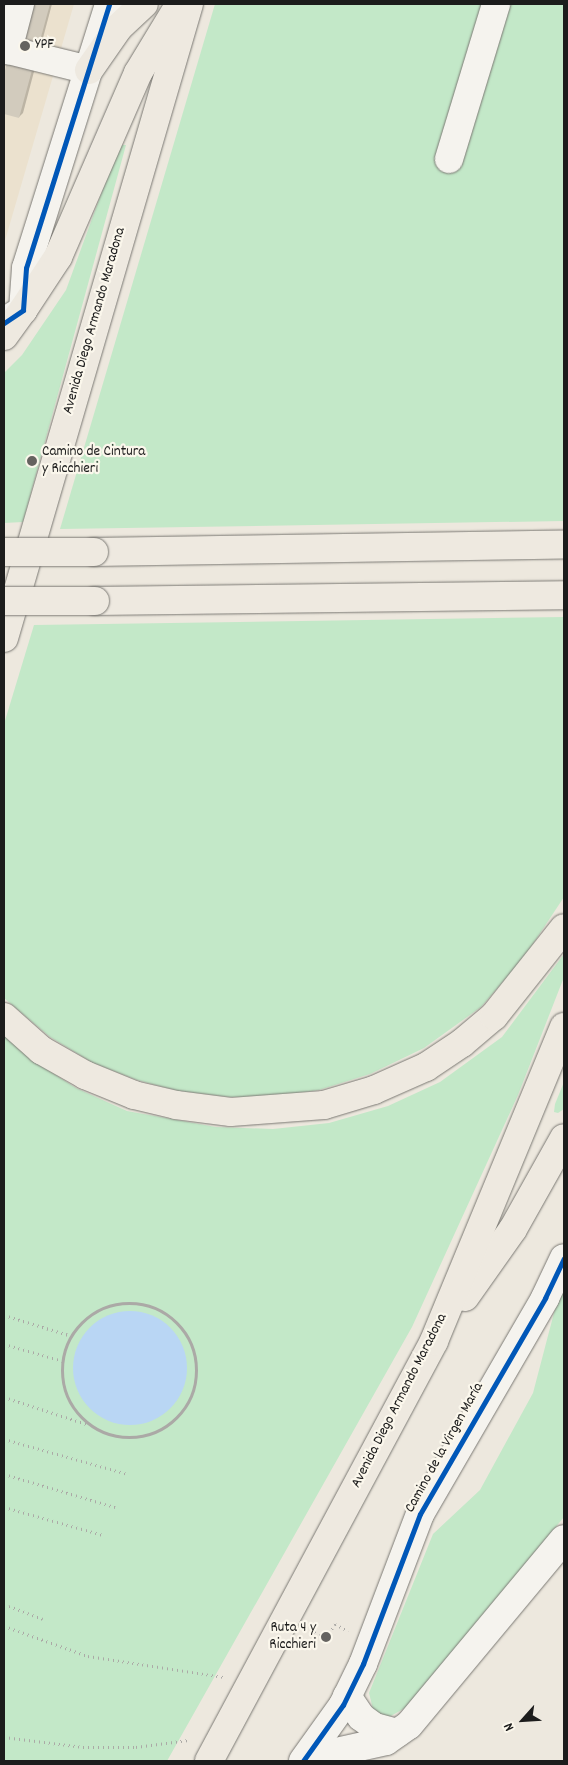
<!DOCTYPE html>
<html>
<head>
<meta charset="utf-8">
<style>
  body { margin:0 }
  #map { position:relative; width:568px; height:1765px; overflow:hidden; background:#ede8de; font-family:Dekko,sans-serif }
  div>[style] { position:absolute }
  .built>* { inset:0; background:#ebe1ce }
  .green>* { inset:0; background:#c3e8c8 }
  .water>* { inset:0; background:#b9d6f4 }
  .round { border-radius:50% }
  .shadow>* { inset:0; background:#0003 }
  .building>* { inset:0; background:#d2cbbd }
  .path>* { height:3px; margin-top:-1.5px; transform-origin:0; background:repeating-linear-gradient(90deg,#aba9a6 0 1px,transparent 0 5px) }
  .path>.ring { margin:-1.5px; padding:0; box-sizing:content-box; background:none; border:3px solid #aba9a6; border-radius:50% }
  .roads { filter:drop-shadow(0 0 1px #7a7873) drop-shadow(0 0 1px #7a7873) }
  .minor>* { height:28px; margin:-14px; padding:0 14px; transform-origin:14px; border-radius:14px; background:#f5f3ee }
  .major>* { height:28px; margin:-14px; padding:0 14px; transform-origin:14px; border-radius:14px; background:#eee9e0 }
  .highway>* { height:28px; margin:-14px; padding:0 14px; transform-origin:14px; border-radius:14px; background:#eee9e0 }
  .bridges { filter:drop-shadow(0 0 1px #7a7873) drop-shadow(0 0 1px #7a7873) }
  .highway-bridge>* { height:28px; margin:-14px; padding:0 14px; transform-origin:14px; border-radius:14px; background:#eee9e0 }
  .cycleway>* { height:5px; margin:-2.5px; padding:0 2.5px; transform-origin:2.5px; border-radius:2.5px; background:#0057b8 }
  .dots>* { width:14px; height:14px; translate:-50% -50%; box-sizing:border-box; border:2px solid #fbf7ec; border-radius:50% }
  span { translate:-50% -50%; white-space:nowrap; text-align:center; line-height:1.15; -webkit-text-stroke:4.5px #fbf7ec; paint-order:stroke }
  .poi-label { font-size:15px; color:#1c1c1c }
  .left { translate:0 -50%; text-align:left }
  .right { translate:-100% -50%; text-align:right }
  .street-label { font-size:15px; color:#1c1c1c }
  .frame { position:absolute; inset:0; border:5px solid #1c1c1c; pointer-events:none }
  .north { position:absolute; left:498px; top:1695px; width:50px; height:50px; -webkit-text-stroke:4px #fbf7ec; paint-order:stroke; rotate:244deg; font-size:14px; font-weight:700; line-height:20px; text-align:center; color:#1c1c1c }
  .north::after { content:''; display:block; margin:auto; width:18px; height:22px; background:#1c1c1c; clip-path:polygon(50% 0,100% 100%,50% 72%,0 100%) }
</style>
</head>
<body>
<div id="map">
  <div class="built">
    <i style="clip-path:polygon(4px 4px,74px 4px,4px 244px)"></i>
  </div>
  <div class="green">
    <i style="clip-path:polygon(215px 4px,564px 4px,564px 521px,60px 529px)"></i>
    <i style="clip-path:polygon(119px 145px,126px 145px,23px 522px,4px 523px,4px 373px,22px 355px,66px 290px)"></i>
    <i style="clip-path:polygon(564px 617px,564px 897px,523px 959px,481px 1007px,424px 1048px,370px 1074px,319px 1090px,271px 1097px,229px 1097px,178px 1091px,137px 1080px,93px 1063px,50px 1037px,4px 998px,4px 724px,34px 625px)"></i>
    <i style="clip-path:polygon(564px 954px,564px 977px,518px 1095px,412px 1327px,167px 1761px,4px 1761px,4px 1035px,34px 1061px,76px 1088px,127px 1111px,216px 1127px,273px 1129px,329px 1123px,388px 1106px,440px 1082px,502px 1037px)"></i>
    <i style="clip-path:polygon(564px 1082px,564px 1109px,558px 1113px,554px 1112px,555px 1104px)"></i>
    <i style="clip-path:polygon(564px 1290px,564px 1517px,405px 1708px,389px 1717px,374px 1713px,369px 1693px,433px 1534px,480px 1490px,533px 1393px,555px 1309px)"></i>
  </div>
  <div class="water">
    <i class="round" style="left:73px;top:1311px;width:114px;height:114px"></i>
  </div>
  <div class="shadow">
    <i style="clip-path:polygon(23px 4px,52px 4px,23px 113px,19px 117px,4px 113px,4px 79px)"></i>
  </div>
  <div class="building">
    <i style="clip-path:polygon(22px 4px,50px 4px,19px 118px,4px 114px,4px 74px)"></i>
  </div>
  <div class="path">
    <i class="ring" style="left:62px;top:1303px;width:131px;height:131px"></i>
    <i style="left:4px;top:1315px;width:71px;rotate:17.2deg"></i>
    <i style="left:4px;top:1344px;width:61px;rotate:16.1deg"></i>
    <i style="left:4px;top:1397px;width:89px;rotate:18.2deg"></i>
    <i style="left:4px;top:1439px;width:129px;rotate:15.8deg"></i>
    <i style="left:4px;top:1474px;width:116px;rotate:16.6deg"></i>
    <i style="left:4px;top:1507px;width:103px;rotate:15.8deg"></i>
    <i style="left:4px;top:1608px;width:5px;rotate:-22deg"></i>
    <i style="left:9px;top:1606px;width:36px;rotate:21deg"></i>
    <i style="left:4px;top:1626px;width:89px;rotate:19.7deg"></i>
    <i style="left:88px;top:1656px;width:138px;rotate:8.8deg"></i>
    <i style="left:310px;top:1630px;width:17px;rotate:24deg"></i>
    <i style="left:326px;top:1637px;width:16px;rotate:-55deg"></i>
    <i style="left:335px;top:1624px;width:15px;rotate:28deg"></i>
    <i style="left:4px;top:1737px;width:80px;rotate:7.2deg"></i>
    <i style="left:83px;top:1747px;width:53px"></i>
    <i style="left:136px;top:1747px;width:53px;rotate:-7.5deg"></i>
  </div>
  <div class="roads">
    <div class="minor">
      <i style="left:20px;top:4px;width:48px;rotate:104.6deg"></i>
      <i style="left:8px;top:50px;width:83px;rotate:13.9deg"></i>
      <i style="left:449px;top:159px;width:162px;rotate:-73.1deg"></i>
      <i style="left:13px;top:316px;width:12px;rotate:-31deg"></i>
      <i style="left:23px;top:310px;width:42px;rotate:-85.9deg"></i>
      <i style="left:26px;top:268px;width:277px;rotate:-72.5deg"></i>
      <i style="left:347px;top:1696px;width:25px;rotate:56deg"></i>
      <i style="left:361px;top:1717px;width:17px;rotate:36deg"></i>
      <i style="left:375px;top:1727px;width:23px;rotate:15deg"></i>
      <i style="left:305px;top:1759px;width:83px;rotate:-12.5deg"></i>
      <i style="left:386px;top:1741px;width:28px;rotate:-35deg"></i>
      <i style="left:409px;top:1725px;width:242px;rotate:-50.2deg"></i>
      <i style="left:303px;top:1761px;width:69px;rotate:-54.5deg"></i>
      <i style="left:343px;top:1705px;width:46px;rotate:-64deg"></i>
      <i style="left:363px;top:1664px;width:160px;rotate:-69.2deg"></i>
      <i style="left:420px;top:1514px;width:250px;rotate:-59.9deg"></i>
      <i style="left:545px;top:1298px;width:44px;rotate:-64.6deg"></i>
    </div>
    <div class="major">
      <i style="left:89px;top:70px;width:52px;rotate:-55.1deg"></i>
      <i style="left:119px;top:27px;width:34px;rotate:-43deg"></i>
      <i style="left:23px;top:310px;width:64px;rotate:-56.6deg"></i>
      <i style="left:58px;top:257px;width:201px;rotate:-66.5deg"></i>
      <i style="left:138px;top:73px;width:77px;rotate:-58.8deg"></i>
      <i style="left:4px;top:638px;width:660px;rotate:-73.73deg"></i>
      <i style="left:465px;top:1297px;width:83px;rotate:-54.8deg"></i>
      <i style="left:513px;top:1229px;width:104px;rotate:-60.7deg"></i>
      <i style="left:209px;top:1761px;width:476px;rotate:-61.8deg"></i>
      <i style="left:434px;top:1341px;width:340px;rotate:-67.5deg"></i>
    </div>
    <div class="highway">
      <i style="left:4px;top:336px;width:32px;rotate:-54deg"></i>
      <i style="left:94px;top:552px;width:470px;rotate:-0.9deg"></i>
      <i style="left:95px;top:601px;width:469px;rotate:-0.7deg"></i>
      <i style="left:4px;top:1017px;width:50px;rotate:41.7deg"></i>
      <i style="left:41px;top:1050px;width:51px;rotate:29.6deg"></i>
      <i style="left:85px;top:1075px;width:53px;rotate:22.2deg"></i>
      <i style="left:134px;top:1095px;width:43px;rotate:13.4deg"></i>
      <i style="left:176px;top:1105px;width:55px;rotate:7.3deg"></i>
      <i style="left:231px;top:1112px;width:93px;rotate:-4.3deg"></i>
      <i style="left:324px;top:1105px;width:52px;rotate:-16.7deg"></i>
      <i style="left:374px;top:1090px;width:57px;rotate:-23.9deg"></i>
      <i style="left:426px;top:1067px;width:43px;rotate:-33.7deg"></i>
      <i style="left:462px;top:1043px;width:42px;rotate:-40.2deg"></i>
      <i style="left:494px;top:1016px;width:112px;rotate:-51.5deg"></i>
    </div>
  </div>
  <div class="bridges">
    <div class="highway-bridge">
      <i style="left:4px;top:552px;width:90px"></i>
      <i style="left:4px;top:601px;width:91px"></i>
    </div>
  </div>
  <div class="cycleway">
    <i style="left:4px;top:323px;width:23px;rotate:-34deg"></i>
    <i style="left:23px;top:310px;width:42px;rotate:-85.9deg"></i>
    <i style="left:26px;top:268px;width:277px;rotate:-72.5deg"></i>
    <i style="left:303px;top:1761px;width:69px;rotate:-54.5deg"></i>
    <i style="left:343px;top:1705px;width:46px;rotate:-64deg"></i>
    <i style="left:363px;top:1664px;width:160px;rotate:-69.2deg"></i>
    <i style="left:420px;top:1514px;width:250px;rotate:-59.9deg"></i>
    <i style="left:545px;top:1298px;width:44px;rotate:-64.6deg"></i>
  </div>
  <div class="dots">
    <i style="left:25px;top:46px;background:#656360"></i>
    <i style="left:32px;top:461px;background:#656360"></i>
    <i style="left:326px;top:1637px;background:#656360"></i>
  </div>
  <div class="poi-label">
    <span class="left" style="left:35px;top:46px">YPF</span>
    <span class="left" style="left:42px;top:461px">Camino de Cintura<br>y Ricchieri</span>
    <span class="right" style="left:316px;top:1637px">Ruta 4 y<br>Ricchieri</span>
  </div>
  <div class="street-label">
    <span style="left:95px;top:321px;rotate:-74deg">Avenida Diego Armando Maradona</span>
    <span style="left:400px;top:1401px;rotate:-63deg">Avenida Diego Armando Maradona</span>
    <span style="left:445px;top:1448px;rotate:-61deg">Camino de la Virgen María</span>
  </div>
  <div class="frame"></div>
  <div class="north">N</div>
</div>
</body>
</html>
